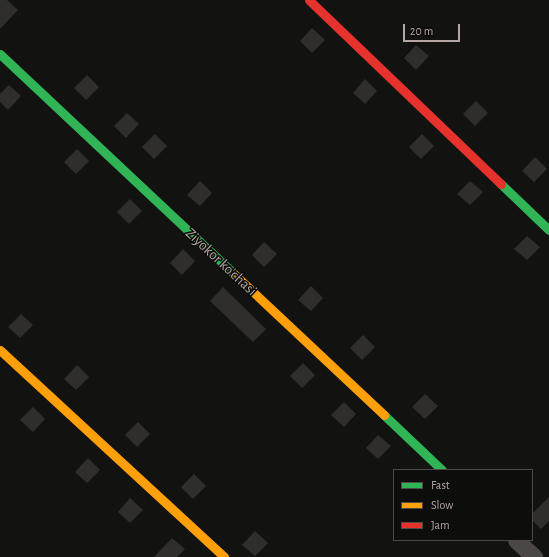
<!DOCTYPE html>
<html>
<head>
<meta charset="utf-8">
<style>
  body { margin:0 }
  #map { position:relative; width:549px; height:557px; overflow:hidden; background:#121211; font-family:"Alegreya Sans",sans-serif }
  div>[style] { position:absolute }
  .building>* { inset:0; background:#302e2d }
  .street>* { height:17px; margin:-8.5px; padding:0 8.5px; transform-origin:8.5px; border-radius:8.5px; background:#4a4746 }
  .fast>* { height:9px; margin:-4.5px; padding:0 4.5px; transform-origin:4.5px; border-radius:4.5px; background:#30b455 }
  .slow>* { height:9px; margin:-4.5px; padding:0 4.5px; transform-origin:4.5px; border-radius:4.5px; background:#ff9f0a }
  .jam>* { height:9px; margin:-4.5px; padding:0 4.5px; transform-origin:4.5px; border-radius:4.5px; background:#e5322d }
  span { translate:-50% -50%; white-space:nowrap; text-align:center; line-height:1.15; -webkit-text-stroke:3px #0d0d0c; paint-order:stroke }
  .street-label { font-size:15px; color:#b3a5a2 }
  .legend { position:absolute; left:393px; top:469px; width:140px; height:72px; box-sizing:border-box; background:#0d0d0c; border:1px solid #4f4a48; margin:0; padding:5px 7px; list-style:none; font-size:12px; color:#b3a5a2 }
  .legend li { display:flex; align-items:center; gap:8px; height:20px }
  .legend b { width:20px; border:1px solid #4f4a48 }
  .scale { position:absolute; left:403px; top:24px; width:57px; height:18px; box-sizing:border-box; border:2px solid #b3a5a2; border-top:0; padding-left:5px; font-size:12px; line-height:14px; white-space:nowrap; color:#b3a5a2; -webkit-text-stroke:3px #0d0d0c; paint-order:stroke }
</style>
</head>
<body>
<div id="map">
  <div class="building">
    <i style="clip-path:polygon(0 0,7px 0,18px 10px,0 29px)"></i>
    <i style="clip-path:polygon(312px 28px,325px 40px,312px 53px,300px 41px)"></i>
    <i style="clip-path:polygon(416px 45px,429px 56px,416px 70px,404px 58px)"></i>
    <i style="clip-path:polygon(87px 75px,99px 87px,86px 100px,74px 88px)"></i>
    <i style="clip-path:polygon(365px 79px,377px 91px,365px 104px,353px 93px)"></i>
    <i style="clip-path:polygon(9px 85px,21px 96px,8px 110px,0 102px,0 94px)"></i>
    <i style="clip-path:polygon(476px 101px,488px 113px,475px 126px,463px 114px)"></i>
    <i style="clip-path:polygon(127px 113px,139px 124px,126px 138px,114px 126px)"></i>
    <i style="clip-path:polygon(155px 134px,167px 146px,154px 159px,142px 147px)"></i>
    <i style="clip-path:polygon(422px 134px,434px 146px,421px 159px,409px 147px)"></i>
    <i style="clip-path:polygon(77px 149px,89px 161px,76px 174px,64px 162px)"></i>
    <i style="clip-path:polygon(535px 157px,547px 169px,534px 182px,522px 171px)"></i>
    <i style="clip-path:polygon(200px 181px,212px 193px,200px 206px,187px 195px)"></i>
    <i style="clip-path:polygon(470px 181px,483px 192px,470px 205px,457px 194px)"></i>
    <i style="clip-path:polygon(130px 199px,142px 211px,129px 224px,117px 212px)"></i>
    <i style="clip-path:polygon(527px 236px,540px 247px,527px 260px,514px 249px)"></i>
    <i style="clip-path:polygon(264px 242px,277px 254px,264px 267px,252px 255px)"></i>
    <i style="clip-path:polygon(183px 249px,195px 261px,182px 275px,170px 263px)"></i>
    <i style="clip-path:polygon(311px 286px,323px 298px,311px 311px,298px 300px)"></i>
    <i style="clip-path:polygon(223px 287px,266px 329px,253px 342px,210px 301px)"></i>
    <i style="clip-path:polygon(21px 314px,33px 325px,20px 338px,8px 327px)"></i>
    <i style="clip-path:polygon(363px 335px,375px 347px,362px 360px,350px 348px)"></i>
    <i style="clip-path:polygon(303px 363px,315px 375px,302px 388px,290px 376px)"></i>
    <i style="clip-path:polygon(77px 365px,89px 377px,76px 390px,64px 379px)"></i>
    <i style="clip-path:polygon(425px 394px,438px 406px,425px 419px,412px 407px)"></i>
    <i style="clip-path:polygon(344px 402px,356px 414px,344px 427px,331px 415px)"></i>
    <i style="clip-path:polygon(33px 407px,45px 419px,33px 432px,20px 420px)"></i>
    <i style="clip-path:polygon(138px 422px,150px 434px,137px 447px,125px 435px)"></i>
    <i style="clip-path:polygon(378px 435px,391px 446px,378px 459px,366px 448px)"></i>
    <i style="clip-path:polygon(88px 458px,100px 470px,87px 483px,75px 472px)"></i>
    <i style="clip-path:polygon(194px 474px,206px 486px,193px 499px,181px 487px)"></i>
    <i style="clip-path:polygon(549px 497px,549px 521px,541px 529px,532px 520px,532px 514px)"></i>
    <i style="clip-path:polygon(130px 498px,143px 510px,130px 523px,118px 512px)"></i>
    <i style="clip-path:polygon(255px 531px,268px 543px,255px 556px,242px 545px)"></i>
    <i style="clip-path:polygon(172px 538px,185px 549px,177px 557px,154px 557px)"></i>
  </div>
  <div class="street">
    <i style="left:516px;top:540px;width:25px;rotate:43deg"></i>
  </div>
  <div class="fast">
    <i style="left:0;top:54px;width:321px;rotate:43.2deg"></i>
    <i style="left:501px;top:184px;width:66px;rotate:43.8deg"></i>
    <i style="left:384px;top:415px;width:80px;rotate:43.5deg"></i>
  </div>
  <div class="slow">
    <i style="left:234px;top:274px;width:206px;rotate:43.2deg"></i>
    <i style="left:0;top:350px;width:305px;rotate:42.7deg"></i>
  </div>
  <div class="jam">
    <i style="left:309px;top:0;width:266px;rotate:43.8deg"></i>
  </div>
  <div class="street-label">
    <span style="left:221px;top:262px;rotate:43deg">Ziyokor ko'chasi</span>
  </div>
  <ul class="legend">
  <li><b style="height:5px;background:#30b455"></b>Fast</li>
  <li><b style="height:5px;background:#ff9f0a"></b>Slow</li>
  <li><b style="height:5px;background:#e5322d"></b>Jam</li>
  </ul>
  <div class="scale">20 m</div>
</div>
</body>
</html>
